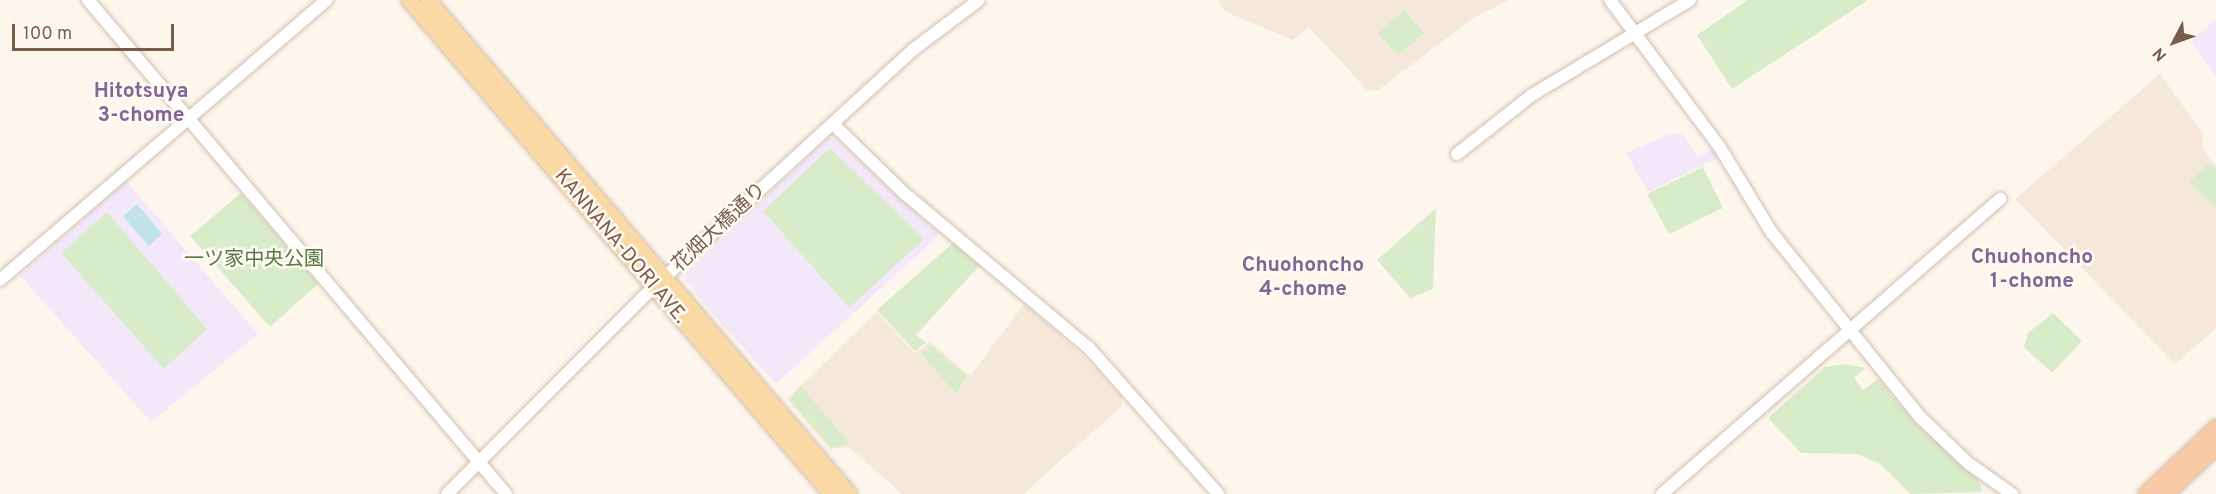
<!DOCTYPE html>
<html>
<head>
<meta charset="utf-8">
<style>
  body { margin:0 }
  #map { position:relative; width:2216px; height:494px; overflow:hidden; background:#fdf6ec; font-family:Overpass,"Noto Sans JP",sans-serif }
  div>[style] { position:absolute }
  .residential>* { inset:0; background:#f5e8da }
  .education>* { inset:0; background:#f3e8fa }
  .green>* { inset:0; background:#d8ecc9 }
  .water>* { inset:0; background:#bfe3e8 }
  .roads { filter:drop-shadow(0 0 2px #d1beb0) drop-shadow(0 0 2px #d1beb0) }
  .tertiary>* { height:12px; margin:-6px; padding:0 6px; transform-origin:6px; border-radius:6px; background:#fff }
  .primary>* { height:15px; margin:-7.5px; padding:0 7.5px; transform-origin:7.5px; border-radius:7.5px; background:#fbd9a5 }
  .trunk>* { height:15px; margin:-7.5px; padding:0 7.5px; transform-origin:7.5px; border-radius:7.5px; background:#f9c8a4 }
  span { translate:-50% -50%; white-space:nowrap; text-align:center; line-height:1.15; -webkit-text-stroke:5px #fffaf3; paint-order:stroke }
  .street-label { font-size:20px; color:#7a5c4d }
  .park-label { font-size:20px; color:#537a41 }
  .neighbourhood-label { font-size:21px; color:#846695; font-weight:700 }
  .north { position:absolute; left:2144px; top:12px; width:60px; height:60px; -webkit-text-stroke:4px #fffaf3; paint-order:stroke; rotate:229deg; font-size:16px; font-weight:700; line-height:24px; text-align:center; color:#7a5c4d }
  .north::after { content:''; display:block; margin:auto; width:21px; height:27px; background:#7a5c4d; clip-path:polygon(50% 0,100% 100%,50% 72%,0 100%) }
  .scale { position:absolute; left:12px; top:24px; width:162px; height:27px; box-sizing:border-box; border:3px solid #7a5c4d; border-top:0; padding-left:8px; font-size:18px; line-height:21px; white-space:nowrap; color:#7a5c4d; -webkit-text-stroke:4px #fffaf3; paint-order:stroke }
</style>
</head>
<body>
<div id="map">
  <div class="residential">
    <i style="clip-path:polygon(1218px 0,1509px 0,1475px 17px,1377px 91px,1367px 90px,1309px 27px,1293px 40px,1226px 12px)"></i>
    <i style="clip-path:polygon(2160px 74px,2203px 133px,2202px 148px,2216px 166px,2216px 328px,2175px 364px,2015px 199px)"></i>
    <i style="clip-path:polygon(1024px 304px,1079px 352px,1122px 397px,1122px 406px,1023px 494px,902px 494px,849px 447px,830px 449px,787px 399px,877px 312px,915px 353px,930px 342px,970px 376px)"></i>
  </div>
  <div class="education">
    <i style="clip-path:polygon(2216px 19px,2216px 77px,2191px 41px)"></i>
    <i style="clip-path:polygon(1682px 133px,1698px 157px,1711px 149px,1718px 158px,1648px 192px,1626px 153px,1667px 135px)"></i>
    <i style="clip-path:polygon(828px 138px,834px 138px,938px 232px,937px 237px,776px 384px,704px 304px,686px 280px,686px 273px)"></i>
    <i style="clip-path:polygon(126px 181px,258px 334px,151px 422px,20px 276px)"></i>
  </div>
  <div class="green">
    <i style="clip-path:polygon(1748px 0,1868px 0,1732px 89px,1697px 35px)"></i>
    <i style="clip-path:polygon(1404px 10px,1424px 33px,1398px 56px,1378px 33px)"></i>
    <i style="clip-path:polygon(830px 148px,924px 239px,849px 308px,763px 211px)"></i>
    <i style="clip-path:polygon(2208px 164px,2216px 167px,2216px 209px,2189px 182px)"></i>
    <i style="clip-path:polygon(1703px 167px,1723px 208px,1669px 234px,1647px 194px)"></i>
    <i style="clip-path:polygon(241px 193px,318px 284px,270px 327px,190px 236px)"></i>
    <i style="clip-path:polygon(1436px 208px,1433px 289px,1410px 298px,1377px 260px)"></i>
    <i style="clip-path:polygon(107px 212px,207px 329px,164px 369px,61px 253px)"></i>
    <i style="clip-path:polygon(953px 243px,980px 265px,916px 335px,926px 343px,915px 351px,877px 310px)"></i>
    <i style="clip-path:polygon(2053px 313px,2082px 341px,2052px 373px,2024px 347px,2028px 333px)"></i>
    <i style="clip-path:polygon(931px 346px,967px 376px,956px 394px,921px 354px)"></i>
    <i style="clip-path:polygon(1844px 364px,1865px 368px,1854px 378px,1863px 390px,1878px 379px,1916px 424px,1978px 480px,1983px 492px,1911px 494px,1880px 464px,1858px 454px,1801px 453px,1768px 418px,1825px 367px)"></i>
    <i style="clip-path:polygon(801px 386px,850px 444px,831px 448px,790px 400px)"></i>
  </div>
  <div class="water">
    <i style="clip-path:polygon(137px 204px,162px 234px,149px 246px,123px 216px)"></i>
  </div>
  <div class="roads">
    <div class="tertiary">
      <i style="left:88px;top:0;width:647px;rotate:49.76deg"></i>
      <i style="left:1610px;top:0;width:182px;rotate:53.3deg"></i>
      <i style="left:1719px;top:146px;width:102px;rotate:58.7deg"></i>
      <i style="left:1772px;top:233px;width:236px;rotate:51.2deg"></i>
      <i style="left:1920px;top:417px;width:66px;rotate:43.8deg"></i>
      <i style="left:1968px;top:463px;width:54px;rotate:35.2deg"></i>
      <i style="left:833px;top:124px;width:99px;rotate:44.2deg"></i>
      <i style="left:904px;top:193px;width:241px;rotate:40deg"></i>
      <i style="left:1089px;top:348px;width:195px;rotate:48.5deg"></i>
      <i style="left:1457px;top:154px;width:95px;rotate:-38.2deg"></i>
      <i style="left:1532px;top:95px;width:184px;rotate:-31deg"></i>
      <i style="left:0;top:280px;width:430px;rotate:-40.6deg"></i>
      <i style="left:447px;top:494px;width:275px;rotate:-45.1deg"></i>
      <i style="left:641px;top:299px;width:370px;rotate:-42.5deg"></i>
      <i style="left:914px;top:49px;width:81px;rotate:-37deg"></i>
      <i style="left:1662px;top:494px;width:449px;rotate:-41.1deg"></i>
    </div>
    <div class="primary">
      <i style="left:409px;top:0;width:650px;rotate:49.49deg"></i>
      <i style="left:428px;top:0;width:649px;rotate:49.56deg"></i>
    </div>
    <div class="trunk">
      <i style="left:2145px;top:494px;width:98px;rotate:-43.3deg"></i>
      <i style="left:2165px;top:494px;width:70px;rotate:-43.3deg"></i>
    </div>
  </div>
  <div class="street-label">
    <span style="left:720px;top:228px;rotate:-43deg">花畑大橋通り</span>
    <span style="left:620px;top:247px;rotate:50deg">KANNANA-DORI AVE.</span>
  </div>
  <div class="park-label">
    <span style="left:254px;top:260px">一ツ家中央公園</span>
  </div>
  <div class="neighbourhood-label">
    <span style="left:141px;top:104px">Hitotsuya<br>3-chome</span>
    <span style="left:2032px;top:270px">Chuohoncho<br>1-chome</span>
    <span style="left:1303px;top:278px">Chuohoncho<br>4-chome</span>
  </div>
  <div class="north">N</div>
  <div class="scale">100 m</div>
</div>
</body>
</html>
